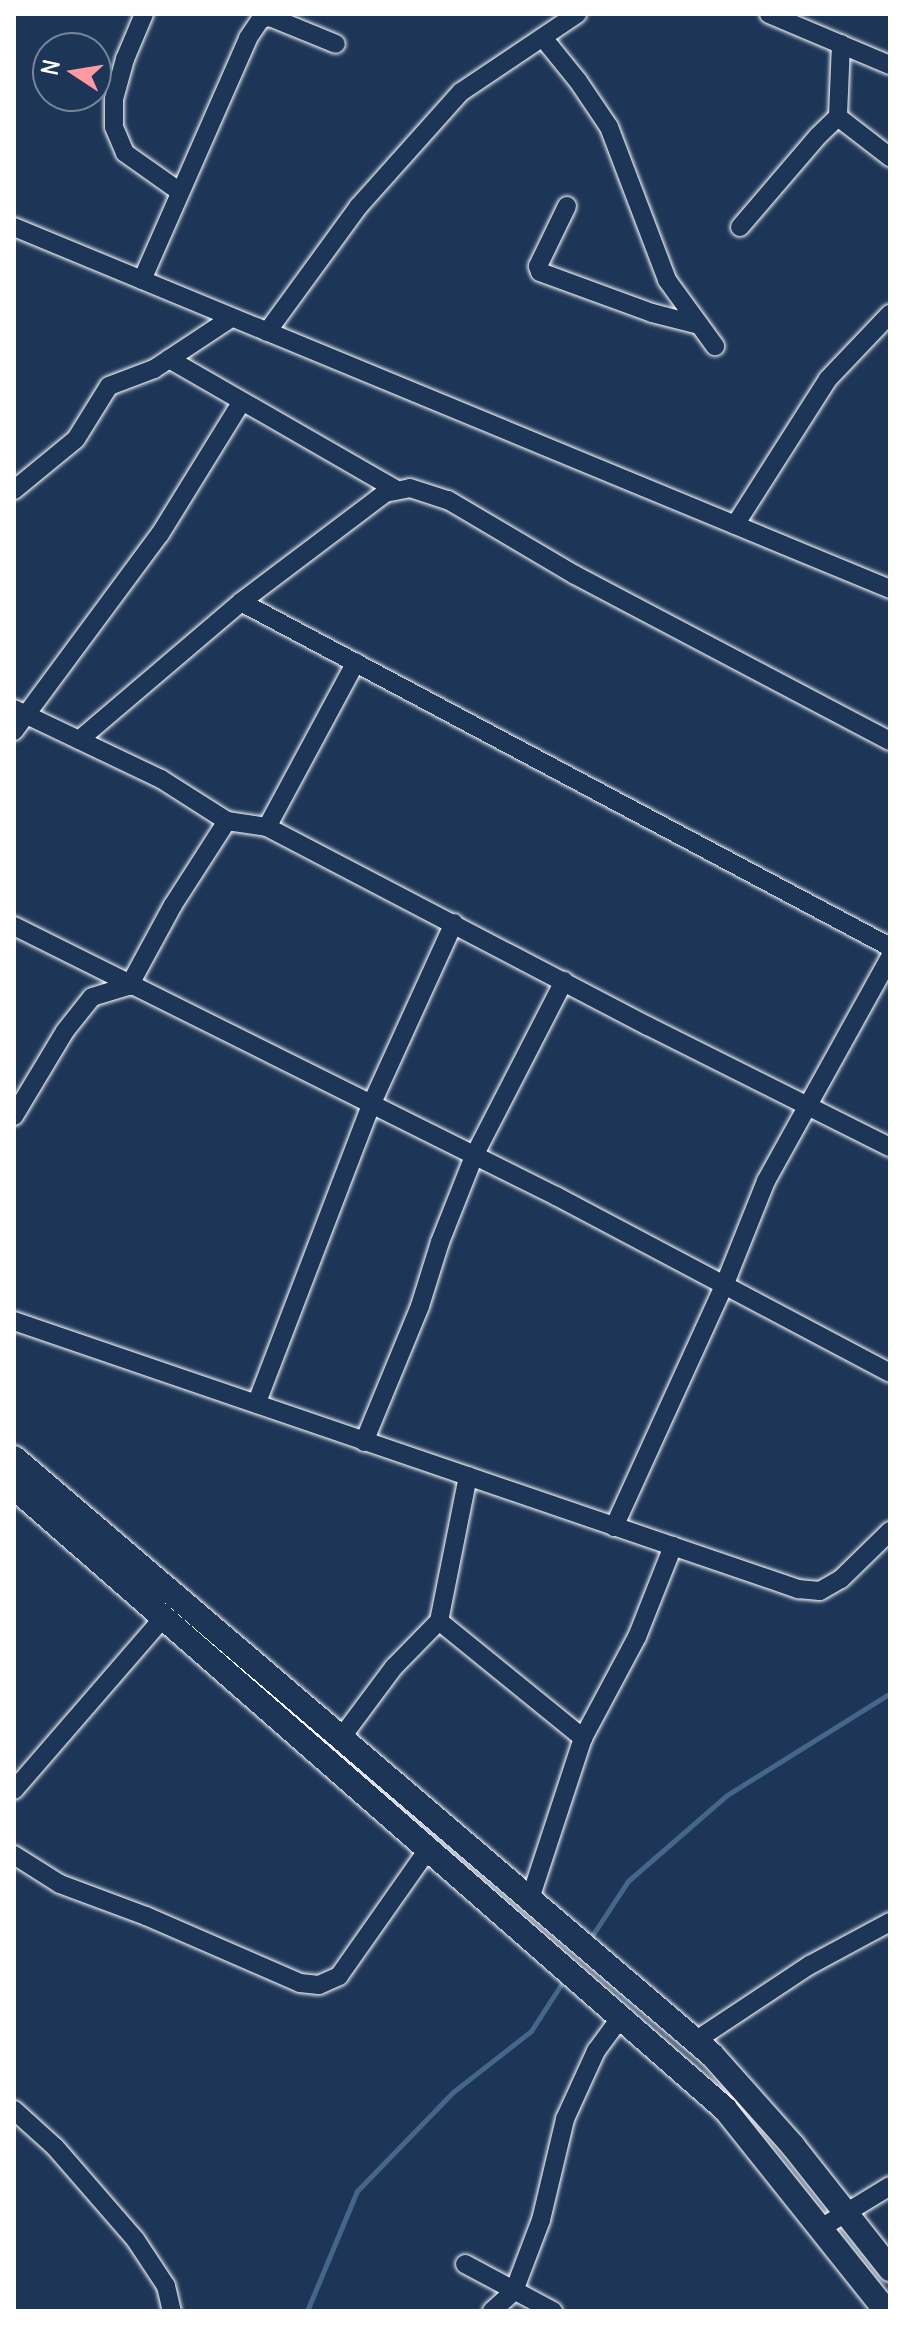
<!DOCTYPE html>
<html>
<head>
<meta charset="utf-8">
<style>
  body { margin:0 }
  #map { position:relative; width:904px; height:2325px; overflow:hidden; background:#1d3557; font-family:Delius,sans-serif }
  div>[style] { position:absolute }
  .stream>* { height:5px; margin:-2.5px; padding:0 2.5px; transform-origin:2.5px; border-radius:2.5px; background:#44668a }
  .roads { filter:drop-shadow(0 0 2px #fff) drop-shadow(0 0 2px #fff) }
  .minor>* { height:18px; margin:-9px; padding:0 9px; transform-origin:9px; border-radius:9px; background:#1d3557 }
  .major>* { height:24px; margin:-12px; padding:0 12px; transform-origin:12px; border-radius:12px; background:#1d3557 }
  span { translate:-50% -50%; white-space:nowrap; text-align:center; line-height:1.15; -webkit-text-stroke:7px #1d3557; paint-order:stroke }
  .frame { position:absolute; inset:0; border:16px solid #fff; pointer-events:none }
  .north { position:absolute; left:32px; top:32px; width:80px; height:80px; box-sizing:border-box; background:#1d3557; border:2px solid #77869a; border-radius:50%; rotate:282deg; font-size:22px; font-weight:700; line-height:32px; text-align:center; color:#fff }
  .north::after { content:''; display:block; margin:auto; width:28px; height:36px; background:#ff9aa2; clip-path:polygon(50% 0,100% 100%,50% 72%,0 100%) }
</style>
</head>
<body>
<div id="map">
  <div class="stream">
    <i style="left:588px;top:1942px;width:73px;rotate:-56.7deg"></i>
    <i style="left:628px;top:1881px;width:131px;rotate:-41deg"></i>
    <i style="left:727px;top:1795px;width:192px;rotate:-32deg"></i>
    <i style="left:307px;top:2311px;width:130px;rotate:-67.4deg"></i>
    <i style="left:357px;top:2191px;width:138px;rotate:-45.9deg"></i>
    <i style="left:453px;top:2092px;width:99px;rotate:-38deg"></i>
    <i style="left:531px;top:2031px;width:64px;rotate:-57.1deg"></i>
  </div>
  <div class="roads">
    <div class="minor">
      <i style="left:144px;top:14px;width:49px;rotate:112.9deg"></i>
      <i style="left:125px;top:59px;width:41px;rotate:105.4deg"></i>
      <i style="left:114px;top:99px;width:28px;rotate:90deg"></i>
      <i style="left:114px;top:127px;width:28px;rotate:67deg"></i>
      <i style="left:125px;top:153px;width:67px;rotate:35.3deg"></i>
      <i style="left:769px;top:14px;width:131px;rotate:22.9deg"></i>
      <i style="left:544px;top:39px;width:54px;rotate:51deg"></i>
      <i style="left:578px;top:81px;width:55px;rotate:56deg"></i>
      <i style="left:609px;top:127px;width:164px;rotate:69.2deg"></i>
      <i style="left:667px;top:280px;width:82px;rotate:54deg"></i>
      <i style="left:841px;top:44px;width:73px;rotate:92.4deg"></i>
      <i style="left:838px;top:117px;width:66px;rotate:37.6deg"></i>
      <i style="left:567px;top:206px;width:67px;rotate:115.8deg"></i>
      <i style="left:538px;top:266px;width:6px;rotate:72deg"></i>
      <i style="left:540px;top:272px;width:119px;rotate:20.1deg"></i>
      <i style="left:652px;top:313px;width:49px;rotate:14.3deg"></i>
      <i style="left:14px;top:227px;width:948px;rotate:22.45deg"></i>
      <i style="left:740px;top:227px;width:120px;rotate:-49.4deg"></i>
      <i style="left:818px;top:136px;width:28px;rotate:-44deg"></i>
      <i style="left:142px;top:280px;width:264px;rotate:-66.3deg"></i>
      <i style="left:248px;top:38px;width:23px;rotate:-56deg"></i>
      <i style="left:261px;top:19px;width:9px;rotate:-13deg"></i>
      <i style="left:270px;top:17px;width:71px;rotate:22.2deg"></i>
      <i style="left:267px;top:332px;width:155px;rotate:-53.9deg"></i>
      <i style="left:358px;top:207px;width:154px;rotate:-48.2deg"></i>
      <i style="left:461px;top:92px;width:140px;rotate:-33.9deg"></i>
      <i style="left:169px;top:359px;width:263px;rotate:29.9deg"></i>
      <i style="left:14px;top:490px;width:80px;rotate:-39.4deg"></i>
      <i style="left:76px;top:439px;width:62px;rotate:-58.1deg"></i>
      <i style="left:109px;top:386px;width:48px;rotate:-20.7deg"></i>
      <i style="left:154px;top:369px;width:92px;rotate:-33.5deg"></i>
      <i style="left:735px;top:525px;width:173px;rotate:-57.5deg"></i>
      <i style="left:828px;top:379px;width:90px;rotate:-46.4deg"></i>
      <i style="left:241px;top:602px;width:735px;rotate:27.99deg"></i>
      <i style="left:14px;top:709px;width:163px;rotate:25.5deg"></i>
      <i style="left:161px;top:779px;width:78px;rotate:32.5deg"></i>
      <i style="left:227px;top:821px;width:40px;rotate:8.5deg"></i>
      <i style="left:267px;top:827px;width:430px;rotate:27.6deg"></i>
      <i style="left:648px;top:1026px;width:271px;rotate:26.6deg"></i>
      <i style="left:14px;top:731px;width:245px;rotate:-53.5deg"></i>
      <i style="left:160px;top:534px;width:154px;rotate:-58.3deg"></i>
      <i style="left:79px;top:740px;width:213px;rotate:-40.4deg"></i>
      <i style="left:241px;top:602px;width:181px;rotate:-37.1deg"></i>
      <i style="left:385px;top:493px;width:25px;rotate:-11deg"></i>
      <i style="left:410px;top:488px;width:40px;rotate:18deg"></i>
      <i style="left:448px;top:500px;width:147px;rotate:30.6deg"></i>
      <i style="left:575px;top:575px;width:356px;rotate:27.8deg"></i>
      <i style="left:267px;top:827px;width:187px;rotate:-61.7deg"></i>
      <i style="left:14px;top:926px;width:606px;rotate:26.48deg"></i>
      <i style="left:556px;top:1196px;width:378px;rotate:27.9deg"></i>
      <i style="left:14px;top:1116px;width:99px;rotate:-59deg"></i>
      <i style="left:65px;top:1031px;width:43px;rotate:-51.5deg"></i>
      <i style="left:92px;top:997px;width:39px;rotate:-17deg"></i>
      <i style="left:129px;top:986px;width:92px;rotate:-61.5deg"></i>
      <i style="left:173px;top:905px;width:100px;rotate:-57.3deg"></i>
      <i style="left:14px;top:1321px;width:829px;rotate:18.87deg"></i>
      <i style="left:798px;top:1589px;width:22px;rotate:5deg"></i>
      <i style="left:820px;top:1591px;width:24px;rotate:-30deg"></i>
      <i style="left:841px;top:1579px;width:69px;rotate:-44.4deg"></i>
      <i style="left:257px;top:1402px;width:318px;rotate:-69deg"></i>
      <i style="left:371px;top:1105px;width:200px;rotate:-65.5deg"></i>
      <i style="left:364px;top:1442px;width:147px;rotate:-67.6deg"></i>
      <i style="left:420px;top:1306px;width:67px;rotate:-72.6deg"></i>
      <i style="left:440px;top:1242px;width:92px;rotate:-68.4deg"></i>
      <i style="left:474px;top:1156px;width:197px;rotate:-62.8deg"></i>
      <i style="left:468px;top:1476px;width:148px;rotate:101.3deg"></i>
      <i style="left:439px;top:1621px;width:186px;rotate:39.1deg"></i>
      <i style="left:614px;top:1527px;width:265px;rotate:-65.5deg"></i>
      <i style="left:724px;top:1286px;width:113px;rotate:-68.2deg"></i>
      <i style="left:766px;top:1181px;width:256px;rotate:-61deg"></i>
      <i style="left:341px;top:1738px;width:89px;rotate:-53.3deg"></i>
      <i style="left:394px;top:1667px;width:64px;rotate:-45.6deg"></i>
      <i style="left:14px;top:1790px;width:229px;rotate:-49.1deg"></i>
      <i style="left:14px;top:1855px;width:54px;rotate:32.2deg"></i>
      <i style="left:60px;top:1884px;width:92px;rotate:20.4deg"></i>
      <i style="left:146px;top:1916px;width:168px;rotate:23.5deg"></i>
      <i style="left:300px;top:1983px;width:19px;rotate:6deg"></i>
      <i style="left:319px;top:1985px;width:22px;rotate:-24deg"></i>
      <i style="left:339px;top:1976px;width:156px;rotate:-54.9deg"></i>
      <i style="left:530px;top:1899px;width:169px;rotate:-71.8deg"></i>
      <i style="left:583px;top:1738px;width:115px;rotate:-61.9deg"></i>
      <i style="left:637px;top:1637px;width:98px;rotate:-68.4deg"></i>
      <i style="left:695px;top:2041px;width:138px;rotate:-33.5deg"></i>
      <i style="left:810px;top:1965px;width:91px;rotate:-28.3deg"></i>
      <i style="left:14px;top:2110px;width:55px;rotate:42.1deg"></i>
      <i style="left:55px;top:2147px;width:122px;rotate:49deg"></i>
      <i style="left:135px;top:2239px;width:56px;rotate:56.6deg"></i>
      <i style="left:166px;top:2286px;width:26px;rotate:77deg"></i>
      <i style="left:821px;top:2228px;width:81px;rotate:-31.3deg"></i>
      <i style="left:465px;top:2264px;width:100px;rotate:28.1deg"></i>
      <i style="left:492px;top:2311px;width:30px;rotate:-42deg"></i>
      <i style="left:514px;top:2291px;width:76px;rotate:-69.2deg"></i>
      <i style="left:541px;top:2220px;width:104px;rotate:-76.6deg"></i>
      <i style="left:565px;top:2119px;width:75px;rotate:-65.5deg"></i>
      <i style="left:596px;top:2051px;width:42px;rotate:-53.7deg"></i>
    </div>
    <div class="major">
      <i style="left:14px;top:1458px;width:918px;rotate:40.54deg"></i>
      <i style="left:712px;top:2055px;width:122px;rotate:48.3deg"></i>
      <i style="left:793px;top:2146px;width:157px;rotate:51.7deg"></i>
      <i style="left:14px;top:1487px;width:945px;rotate:41.18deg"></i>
      <i style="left:725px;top:2109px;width:258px;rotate:51.4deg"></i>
    </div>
  </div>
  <div class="frame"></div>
  <div class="north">N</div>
</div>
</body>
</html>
